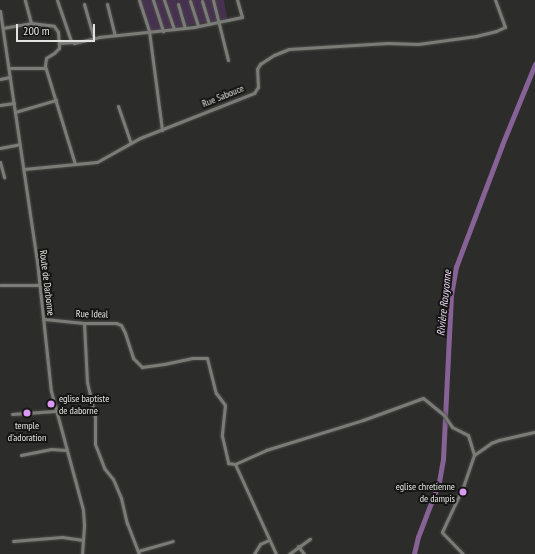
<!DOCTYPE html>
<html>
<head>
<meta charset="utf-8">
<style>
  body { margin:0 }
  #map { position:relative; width:535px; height:554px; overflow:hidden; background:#2c2d2a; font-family:"PT Sans Narrow",sans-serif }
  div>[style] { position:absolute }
  .green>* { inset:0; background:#473150 }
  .river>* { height:4.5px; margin:-2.25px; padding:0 2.25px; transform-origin:2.25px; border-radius:2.25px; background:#876296 }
  .roads { filter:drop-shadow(0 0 1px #4b4b48) drop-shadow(0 0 1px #4b4b48) }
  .street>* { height:3px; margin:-1.5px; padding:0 1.5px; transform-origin:1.5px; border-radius:1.5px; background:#7b7c78 }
  .dots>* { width:11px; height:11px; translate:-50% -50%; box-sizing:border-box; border:2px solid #151514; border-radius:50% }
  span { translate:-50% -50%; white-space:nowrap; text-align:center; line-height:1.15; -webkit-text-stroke:4px #151514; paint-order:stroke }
  .street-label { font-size:10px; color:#e3e3e1 }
  .poi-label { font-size:10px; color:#e3e3e1 }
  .left { translate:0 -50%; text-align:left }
  .right { translate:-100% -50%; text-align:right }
  .water-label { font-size:11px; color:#ecd6f5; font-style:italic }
  .scale { position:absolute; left:16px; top:24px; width:79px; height:18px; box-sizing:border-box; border:2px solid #e3e3e1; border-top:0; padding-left:5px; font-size:12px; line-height:14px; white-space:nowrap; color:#e3e3e1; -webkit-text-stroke:3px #151514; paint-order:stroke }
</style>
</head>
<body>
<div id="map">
  <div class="green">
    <i style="clip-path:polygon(140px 0,224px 0,227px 19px,151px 31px)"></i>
  </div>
  <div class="river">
    <i style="left:414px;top:554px;width:17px;rotate:-77deg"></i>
    <i style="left:418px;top:537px;width:59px;rotate:-69.1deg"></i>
    <i style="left:439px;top:482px;width:23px;rotate:-80deg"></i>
    <i style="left:443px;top:459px;width:164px;rotate:-87.2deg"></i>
    <i style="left:451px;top:295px;width:28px;rotate:-80deg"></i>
    <i style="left:456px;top:267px;width:130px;rotate:-69.3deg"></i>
    <i style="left:502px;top:145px;width:87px;rotate:-67.8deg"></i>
  </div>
  <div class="roads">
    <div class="street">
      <i style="left:57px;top:0;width:43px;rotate:71.1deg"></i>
      <i style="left:71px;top:41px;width:4px;rotate:34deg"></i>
      <i style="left:74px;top:43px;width:26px;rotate:-13deg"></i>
      <i style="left:99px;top:37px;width:96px;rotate:-6deg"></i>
      <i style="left:194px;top:27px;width:49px;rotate:-11.8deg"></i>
      <i style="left:242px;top:17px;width:18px;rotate:-106deg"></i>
      <i style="left:139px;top:0;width:33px;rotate:72deg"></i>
      <i style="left:149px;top:31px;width:100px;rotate:82.5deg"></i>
      <i style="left:153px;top:0;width:33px;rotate:72deg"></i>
      <i style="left:164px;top:0;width:31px;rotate:71deg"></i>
      <i style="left:213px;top:0;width:62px;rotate:76deg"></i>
      <i style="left:190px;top:1px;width:26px;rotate:72deg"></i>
      <i style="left:202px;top:1px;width:24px;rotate:73deg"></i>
      <i style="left:84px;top:4px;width:35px;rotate:74deg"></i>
      <i style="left:107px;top:4px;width:32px;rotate:76deg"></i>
      <i style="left:178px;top:4px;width:25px;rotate:74deg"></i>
      <i style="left:0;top:11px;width:253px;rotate:81.6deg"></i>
      <i style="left:37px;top:261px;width:131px;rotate:83.9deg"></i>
      <i style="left:51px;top:391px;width:123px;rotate:74.9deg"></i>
      <i style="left:83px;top:510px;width:16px;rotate:86deg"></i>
      <i style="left:84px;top:526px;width:28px;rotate:94deg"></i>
      <i style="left:31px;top:23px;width:23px;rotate:7deg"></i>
      <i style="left:54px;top:26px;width:7px;rotate:56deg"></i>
      <i style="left:58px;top:32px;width:16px;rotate:86deg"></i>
      <i style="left:59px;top:48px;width:7px;rotate:135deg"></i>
      <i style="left:54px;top:53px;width:9px;rotate:148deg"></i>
      <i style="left:46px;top:58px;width:8px;rotate:97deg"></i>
      <i style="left:45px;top:66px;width:102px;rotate:73deg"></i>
      <i style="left:3px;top:28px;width:28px;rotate:-10deg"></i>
      <i style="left:31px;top:23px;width:24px;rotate:-105deg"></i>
      <i style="left:59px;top:43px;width:14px;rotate:-4deg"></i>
      <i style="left:9px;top:68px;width:36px"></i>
      <i style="left:0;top:79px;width:10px;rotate:-11deg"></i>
      <i style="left:0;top:105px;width:14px;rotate:-8deg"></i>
      <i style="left:118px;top:106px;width:39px;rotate:71deg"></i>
      <i style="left:15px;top:112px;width:43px;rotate:-16.3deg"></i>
      <i style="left:0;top:148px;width:20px;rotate:-11deg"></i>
      <i style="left:0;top:162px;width:16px;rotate:75deg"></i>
      <i style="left:24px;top:169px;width:73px;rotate:-5.5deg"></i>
      <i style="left:97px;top:162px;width:49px;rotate:-29.2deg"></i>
      <i style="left:140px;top:138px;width:123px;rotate:-21.5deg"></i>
      <i style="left:254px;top:93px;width:7px;rotate:-56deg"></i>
      <i style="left:258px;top:87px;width:18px;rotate:-93deg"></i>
      <i style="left:257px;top:69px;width:6px;rotate:-59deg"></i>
      <i style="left:260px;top:64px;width:17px;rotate:-33deg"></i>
      <i style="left:274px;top:55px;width:16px;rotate:-22deg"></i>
      <i style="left:289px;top:49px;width:99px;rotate:-3.5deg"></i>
      <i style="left:388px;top:43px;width:30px;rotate:2deg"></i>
      <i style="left:418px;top:44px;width:59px;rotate:-7.9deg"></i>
      <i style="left:476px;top:36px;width:21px;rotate:-14deg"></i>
      <i style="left:496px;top:31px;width:10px;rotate:-24deg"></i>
      <i style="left:505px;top:27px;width:29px;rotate:-110deg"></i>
      <i style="left:0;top:285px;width:39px"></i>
      <i style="left:44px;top:319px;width:40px;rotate:5.7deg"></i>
      <i style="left:84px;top:323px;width:32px"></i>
      <i style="left:116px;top:323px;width:5px;rotate:22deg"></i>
      <i style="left:121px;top:325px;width:9px;rotate:63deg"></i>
      <i style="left:125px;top:333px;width:26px;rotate:72deg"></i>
      <i style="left:133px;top:358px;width:13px;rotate:45deg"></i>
      <i style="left:142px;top:367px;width:22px;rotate:-8deg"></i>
      <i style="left:164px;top:364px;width:29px;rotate:-12deg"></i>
      <i style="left:192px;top:358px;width:15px"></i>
      <i style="left:207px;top:358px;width:36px;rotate:76deg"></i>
      <i style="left:216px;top:393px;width:15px;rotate:53deg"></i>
      <i style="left:225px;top:405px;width:31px;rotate:96deg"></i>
      <i style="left:222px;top:436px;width:28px;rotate:77deg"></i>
      <i style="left:228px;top:463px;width:7px;rotate:8deg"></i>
      <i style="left:235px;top:464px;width:34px;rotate:-24deg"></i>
      <i style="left:266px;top:450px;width:102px;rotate:-17.2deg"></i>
      <i style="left:363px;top:420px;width:64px;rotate:-20.1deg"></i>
      <i style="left:423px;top:398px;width:27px;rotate:39deg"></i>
      <i style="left:444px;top:415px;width:14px;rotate:56deg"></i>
      <i style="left:452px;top:427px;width:18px;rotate:27deg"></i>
      <i style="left:468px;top:435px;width:21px;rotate:73deg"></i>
      <i style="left:84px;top:323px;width:59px;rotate:87.1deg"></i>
      <i style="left:87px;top:382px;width:36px;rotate:77deg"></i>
      <i style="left:95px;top:417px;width:27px;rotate:90deg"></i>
      <i style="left:95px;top:444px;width:26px;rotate:69deg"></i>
      <i style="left:104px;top:468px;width:14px;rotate:51deg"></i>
      <i style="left:113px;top:479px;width:21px;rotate:67deg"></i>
      <i style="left:121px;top:498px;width:26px;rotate:77deg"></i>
      <i style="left:127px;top:523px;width:33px;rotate:69deg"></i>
      <i style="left:12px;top:414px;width:43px;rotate:-4deg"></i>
      <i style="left:21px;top:455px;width:31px;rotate:-11deg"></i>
      <i style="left:51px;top:449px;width:15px;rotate:4deg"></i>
      <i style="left:235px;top:464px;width:99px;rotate:65.5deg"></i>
      <i style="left:13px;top:541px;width:49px;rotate:-4.7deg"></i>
      <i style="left:62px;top:537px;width:21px;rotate:8deg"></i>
      <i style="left:298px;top:546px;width:10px;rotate:53deg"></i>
      <i style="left:138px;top:551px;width:36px;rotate:-16deg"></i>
      <i style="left:254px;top:554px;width:12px;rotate:-59deg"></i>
      <i style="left:260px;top:544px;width:10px;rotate:-24deg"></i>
      <i style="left:289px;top:554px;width:26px;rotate:-36deg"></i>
      <i style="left:463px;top:554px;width:30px;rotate:-134deg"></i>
      <i style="left:442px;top:532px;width:50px;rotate:-65deg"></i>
      <i style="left:463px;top:487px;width:34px;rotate:-71deg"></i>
      <i style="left:474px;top:455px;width:21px;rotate:-35deg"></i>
      <i style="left:491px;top:443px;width:9px;rotate:-21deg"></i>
      <i style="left:499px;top:440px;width:37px;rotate:-13deg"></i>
    </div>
  </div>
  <div class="dots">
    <i style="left:51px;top:404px;background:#db99f5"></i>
    <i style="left:27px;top:413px;background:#db99f5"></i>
    <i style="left:463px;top:492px;background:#db99f5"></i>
  </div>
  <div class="street-label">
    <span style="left:223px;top:96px;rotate:-22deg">Rue Sabouce</span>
    <span style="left:47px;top:283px;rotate:83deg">Route de Darbonne</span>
    <span style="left:92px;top:314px;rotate:1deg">Rue Ideal</span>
  </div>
  <div class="poi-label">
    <span class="left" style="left:59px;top:404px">eglise baptiste<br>de daborne</span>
    <span style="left:27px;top:431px">temple<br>d'adoration</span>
    <span class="right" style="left:455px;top:492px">eglise chretienne<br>de dampis</span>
  </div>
  <div class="water-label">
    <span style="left:444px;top:303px;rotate:-84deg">Rivière Rouyonne</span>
  </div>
  <div class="scale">200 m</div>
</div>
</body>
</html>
